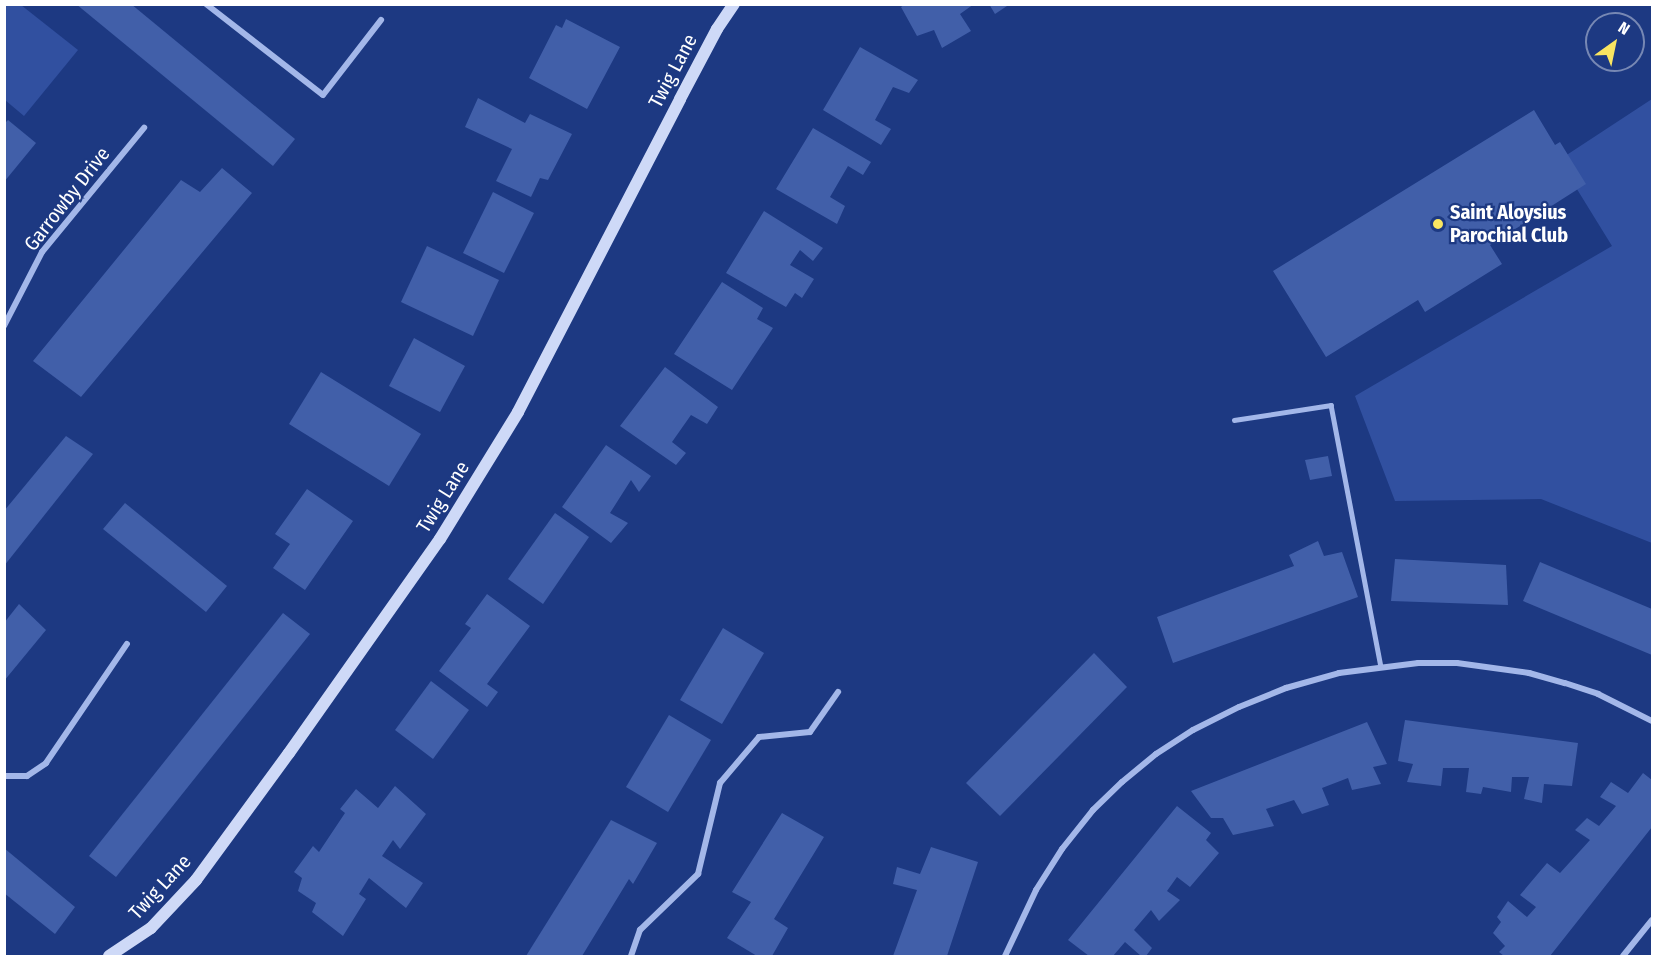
<!DOCTYPE html>
<html>
<head>
<meta charset="utf-8">
<style>
  body { margin:0 }
  #map { position:relative; width:1657px; height:961px; overflow:hidden; background:#1d3982; font-family:"Fira Sans Condensed",sans-serif }
  div>[style] { position:absolute }
  .green>* { inset:0; background:#3150a0 }
  .building>* { inset:0; background:#415fa9 }
  .lane>* { height:4.5px; margin:-2.25px; padding:0 2.25px; transform-origin:2.25px; border-radius:2.25px; background:#a3b7e9 }
  .street>* { height:6px; margin:-3px; padding:0 3px; transform-origin:3px; border-radius:3px; background:#a3b7e9 }
  .secondary>* { height:12px; margin:-6px; padding:0 6px; transform-origin:6px; border-radius:6px; background:#ced9f7 }
  .dots>* { width:16px; height:16px; translate:-50% -50%; box-sizing:border-box; border:3px solid #1d3982; border-radius:50% }
  span { translate:-50% -50%; white-space:nowrap; text-align:center; line-height:1.15; -webkit-text-stroke:4.5px #1d3982; paint-order:stroke }
  .street-label { font-size:20px; color:#fff }
  .poi-label { font-size:20px; color:#fff; font-weight:700 }
  .left { translate:0 -50%; text-align:left }
  .frame { position:absolute; inset:0; border:6px solid #fff; pointer-events:none }
  .north { position:absolute; left:1585px; top:12px; width:60px; height:60px; box-sizing:border-box; background:#1d3982; border:2px solid #7788b4; border-radius:50%; rotate:33deg; font-size:16px; font-weight:700; line-height:24px; text-align:center; color:#fff }
  .north::after { content:''; display:block; margin:auto; width:21px; height:27px; background:#f9e561; clip-path:polygon(50% 0,100% 100%,50% 72%,0 100%) }
</style>
</head>
<body>
<div id="map">
  <div class="green">
    <i style="clip-path:polygon(4px 5px,21px 5px,78px 50px,24px 116px,5px 100px)"></i>
    <i style="clip-path:polygon(1652px 99px,1652px 543px,1541px 499px,1395px 501px,1355px 396px,1612px 246px,1559px 160px)"></i>
  </div>
  <div class="building">
    <i style="clip-path:polygon(76px 4px,131px 4px,295px 139px,273px 166px)"></i>
    <i style="clip-path:polygon(905px 4px,974px 4px,960px 14px,971px 31px,942px 48px,934px 30px,917px 36px,901px 7px)"></i>
    <i style="clip-path:polygon(989px 4px,1010px 4px,995px 14px)"></i>
    <i style="clip-path:polygon(566px 19px,620px 47px,587px 109px,529px 78px,556px 25px,562px 28px)"></i>
    <i style="clip-path:polygon(860px 47px,918px 80px,909px 93px,893px 87px,875px 120px,891px 129px,881px 145px,823px 110px)"></i>
    <i style="clip-path:polygon(478px 98px,525px 123px,530px 114px,572px 134px,548px 180px,540px 178px,531px 197px,496px 181px,512px 149px,465px 127px)"></i>
    <i style="clip-path:polygon(1534px 110px,1555px 145px,1560px 142px,1586px 184px,1490px 245px,1502px 264px,1425px 312px,1418px 300px,1326px 357px,1273px 271px)"></i>
    <i style="clip-path:polygon(8px 120px,36px 143px,4px 182px,4px 124px)"></i>
    <i style="clip-path:polygon(813px 128px,871px 162px,863px 175px,848px 166px,830px 197px,845px 206px,837px 224px,776px 189px)"></i>
    <i style="clip-path:polygon(222px 168px,252px 193px,81px 397px,33px 361px,181px 180px,200px 192px)"></i>
    <i style="clip-path:polygon(493px 192px,534px 213px,504px 273px,463px 253px)"></i>
    <i style="clip-path:polygon(764px 211px,823px 248px,813px 261px,800px 250px,790px 265px,814px 279px,802px 298px,795px 293px,786px 307px,726px 273px)"></i>
    <i style="clip-path:polygon(427px 246px,499px 280px,473px 336px,401px 302px)"></i>
    <i style="clip-path:polygon(722px 282px,763px 308px,757px 319px,773px 328px,732px 390px,674px 354px)"></i>
    <i style="clip-path:polygon(414px 338px,465px 366px,440px 412px,389px 386px)"></i>
    <i style="clip-path:polygon(665px 367px,718px 407px,707px 424px,691px 415px,672px 442px,686px 453px,676px 465px,620px 426px)"></i>
    <i style="clip-path:polygon(321px 372px,421px 434px,389px 486px,289px 424px)"></i>
    <i style="clip-path:polygon(66px 436px,93px 454px,4px 566px,4px 511px)"></i>
    <i style="clip-path:polygon(606px 445px,651px 476px,639px 492px,631px 480px,610px 513px,628px 523px,611px 543px,562px 507px)"></i>
    <i style="clip-path:polygon(1328px 456px,1332px 476px,1310px 480px,1305px 460px)"></i>
    <i style="clip-path:polygon(307px 489px,353px 521px,305px 590px,273px 568px,290px 544px,275px 534px)"></i>
    <i style="clip-path:polygon(125px 503px,227px 586px,206px 612px,103px 529px)"></i>
    <i style="clip-path:polygon(555px 513px,589px 537px,543px 604px,508px 579px)"></i>
    <i style="clip-path:polygon(1318px 541px,1324px 556px,1342px 552px,1358px 597px,1173px 663px,1157px 617px,1294px 566px,1289px 555px)"></i>
    <i style="clip-path:polygon(1395px 559px,1506px 565px,1508px 605px,1391px 601px)"></i>
    <i style="clip-path:polygon(1540px 562px,1652px 609px,1652px 655px,1523px 601px)"></i>
    <i style="clip-path:polygon(487px 594px,530px 626px,487px 684px,498px 692px,487px 707px,439px 671px,471px 628px,465px 624px)"></i>
    <i style="clip-path:polygon(19px 604px,46px 630px,4px 681px,4px 623px)"></i>
    <i style="clip-path:polygon(283px 613px,310px 634px,116px 877px,89px 856px)"></i>
    <i style="clip-path:polygon(723px 628px,764px 653px,722px 724px,680px 700px)"></i>
    <i style="clip-path:polygon(1094px 653px,1127px 687px,1000px 816px,966px 783px)"></i>
    <i style="clip-path:polygon(431px 681px,469px 710px,433px 759px,395px 730px)"></i>
    <i style="clip-path:polygon(669px 715px,711px 740px,668px 812px,626px 787px)"></i>
    <i style="clip-path:polygon(1405px 720px,1578px 743px,1572px 786px,1544px 784px,1542px 803px,1524px 799px,1529px 777px,1512px 777px,1511px 792px,1483px 787px,1481px 794px,1466px 792px,1469px 768px,1443px 768px,1441px 786px,1407px 782px,1413px 764px,1398px 761px)"></i>
    <i style="clip-path:polygon(1367px 722px,1387px 764px,1373px 767px,1381px 784px,1352px 790px,1348px 778px,1322px 788px,1329px 805px,1302px 814px,1294px 800px,1266px 809px,1274px 826px,1233px 835px,1223px 818px,1211px 818px,1191px 791px)"></i>
    <i style="clip-path:polygon(1643px 773px,1652px 780px,1652px 827px,1550px 956px,1504px 956px,1499px 952px,1505px 946px,1493px 933px,1501px 922px,1497px 917px,1508px 901px,1527px 917px,1536px 907px,1520px 895px,1547px 863px,1560px 873px,1590px 840px,1575px 830px,1587px 818px,1599px 826px,1616px 806px,1600px 797px,1611px 782px,1628px 793px)"></i>
    <i style="clip-path:polygon(395px 786px,426px 814px,400px 849px,393px 840px,382px 856px,423px 883px,406px 908px,369px 878px,359px 894px,366px 899px,343px 936px,312px 912px,316px 903px,298px 891px,302px 878px,294px 872px,313px 846px,319px 852px,345px 813px,340px 809px,356px 789px,378px 808px)"></i>
    <i style="clip-path:polygon(1177px 806px,1211px 833px,1206px 840px,1219px 853px,1190px 887px,1177px 877px,1167px 891px,1180px 900px,1159px 921px,1151px 910px,1134px 930px,1152px 948px,1146px 956px,1141px 956px,1125px 942px,1113px 956px,1089px 956px,1068px 940px)"></i>
    <i style="clip-path:polygon(782px 813px,824px 837px,774px 919px,788px 928px,772px 956px,757px 956px,727px 938px,751px 902px,732px 892px)"></i>
    <i style="clip-path:polygon(611px 820px,657px 843px,633px 884px,629px 879px,582px 956px,526px 956px)"></i>
    <i style="clip-path:polygon(931px 847px,978px 862px,947px 956px,893px 956px,917px 890px,893px 884px,897px 867px,920px 874px)"></i>
    <i style="clip-path:polygon(4px 848px,75px 907px,55px 934px,4px 893px)"></i>
  </div>
  <div class="lane">
    <i style="left:1234px;top:420px;width:98px;rotate:-8.8deg"></i>
    <i style="left:1331px;top:405px;width:266px;rotate:79.2deg"></i>
  </div>
  <div class="street">
    <i style="left:206px;top:4px;width:148px;rotate:37.9deg"></i>
    <i style="left:323px;top:95px;width:95px;rotate:-52.3deg"></i>
    <i style="left:4px;top:326px;width:83px;rotate:-62.8deg"></i>
    <i style="left:42px;top:252px;width:161px;rotate:-50.6deg"></i>
    <i style="left:4px;top:776px;width:23px"></i>
    <i style="left:27px;top:776px;width:23px;rotate:-34deg"></i>
    <i style="left:46px;top:763px;width:144px;rotate:-55.8deg"></i>
    <i style="left:631px;top:956px;width:28px;rotate:-71deg"></i>
    <i style="left:640px;top:930px;width:81px;rotate:-44deg"></i>
    <i style="left:698px;top:874px;width:94px;rotate:-76.4deg"></i>
    <i style="left:720px;top:783px;width:60px;rotate:-49.7deg"></i>
    <i style="left:759px;top:737px;width:51px;rotate:-5.6deg"></i>
    <i style="left:810px;top:732px;width:49px;rotate:-55deg"></i>
    <i style="left:1005px;top:956px;width:73px;rotate:-64.8deg"></i>
    <i style="left:1036px;top:890px;width:49px;rotate:-57.6deg"></i>
    <i style="left:1062px;top:849px;width:50px;rotate:-51.5deg"></i>
    <i style="left:1093px;top:810px;width:40px;rotate:-44deg"></i>
    <i style="left:1122px;top:782px;width:44px;rotate:-39.5deg"></i>
    <i style="left:1156px;top:754px;width:44px;rotate:-33deg"></i>
    <i style="left:1193px;top:730px;width:51px;rotate:-26.6deg"></i>
    <i style="left:1239px;top:707px;width:51px;rotate:-22deg"></i>
    <i style="left:1286px;top:688px;width:55px;rotate:-15.8deg"></i>
    <i style="left:1339px;top:673px;width:80px;rotate:-7.2deg"></i>
    <i style="left:1418px;top:663px;width:39px"></i>
    <i style="left:1457px;top:663px;width:73px;rotate:7.9deg"></i>
    <i style="left:1529px;top:673px;width:37px;rotate:16deg"></i>
    <i style="left:1565px;top:683px;width:35px;rotate:18deg"></i>
    <i style="left:1598px;top:694px;width:60px;rotate:26.6deg"></i>
    <i style="left:1623px;top:956px;width:46px;rotate:-51.1deg"></i>
  </div>
  <div class="secondary">
    <i style="left:109px;top:956px;width:50px;rotate:-33.7deg"></i>
    <i style="left:151px;top:928px;width:66px;rotate:-46.8deg"></i>
    <i style="left:196px;top:880px;width:157px;rotate:-53.8deg"></i>
    <i style="left:289px;top:753px;width:262px;rotate:-54.8deg"></i>
    <i style="left:440px;top:539px;width:149px;rotate:-58.4deg"></i>
    <i style="left:518px;top:412px;width:352px;rotate:-62.6deg"></i>
    <i style="left:680px;top:99px;width:79px;rotate:-62.1deg"></i>
    <i style="left:717px;top:29px;width:30px;rotate:-56deg"></i>
  </div>
  <div class="dots">
    <i style="left:1438px;top:224px;background:#f9e561"></i>
  </div>
  <div class="street-label">
    <span style="left:673px;top:71px;rotate:-62deg">Twig Lane</span>
    <span style="left:67px;top:199px;rotate:-52deg">Garrowby Drive</span>
    <span style="left:443px;top:497px;rotate:-58deg">Twig Lane</span>
    <span style="left:160px;top:887px;rotate:-47deg">Twig Lane</span>
  </div>
  <div class="poi-label">
    <span class="left" style="left:1450px;top:224px">Saint Aloysius<br>Parochial Club</span>
  </div>
  <div class="frame"></div>
  <div class="north">N</div>
</div>
</body>
</html>
